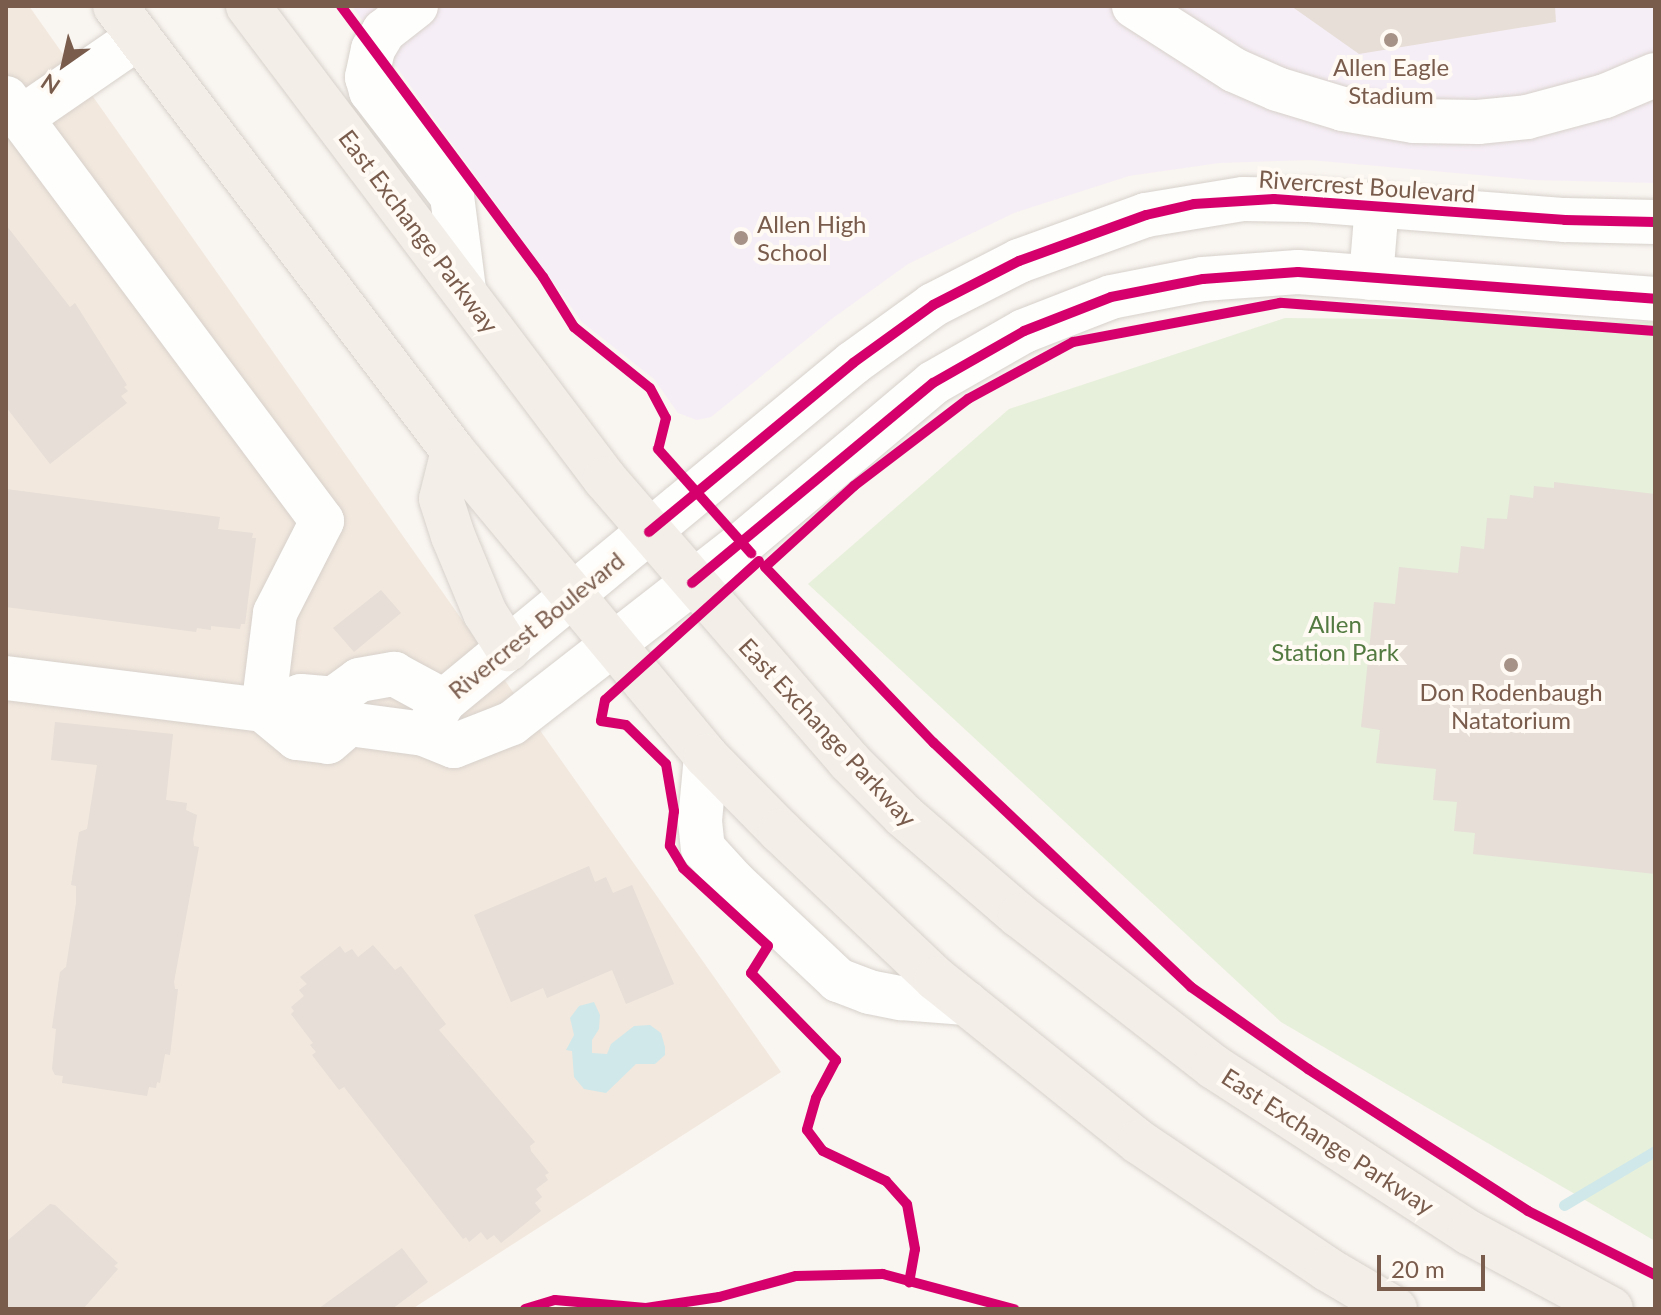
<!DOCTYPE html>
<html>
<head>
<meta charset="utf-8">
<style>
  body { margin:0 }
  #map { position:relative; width:1661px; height:1315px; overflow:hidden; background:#f9f5f0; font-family:Lato,sans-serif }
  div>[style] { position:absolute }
  .residential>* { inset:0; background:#f2e8de }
  .education>* { inset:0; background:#f6eef6 }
  .green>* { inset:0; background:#e7f0db }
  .water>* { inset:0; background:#d0e8ea }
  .stream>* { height:11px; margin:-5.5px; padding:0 5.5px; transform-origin:5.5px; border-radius:5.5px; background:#d0e8ea }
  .building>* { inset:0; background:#e6ded7 }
  .roads { filter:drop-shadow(0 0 2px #d7d1cb) drop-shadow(0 0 2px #d7d1cb) }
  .minor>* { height:44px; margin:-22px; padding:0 22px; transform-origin:22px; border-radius:22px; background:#fefefd }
  .major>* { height:44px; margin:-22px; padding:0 22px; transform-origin:22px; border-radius:22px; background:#f3eee8 }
  .cycleway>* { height:10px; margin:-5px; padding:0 5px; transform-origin:5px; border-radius:5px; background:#d6006c }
  .dots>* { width:22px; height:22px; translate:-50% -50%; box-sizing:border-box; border:4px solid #fffaf3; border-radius:50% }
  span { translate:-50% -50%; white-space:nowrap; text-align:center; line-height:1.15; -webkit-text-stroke:8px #fffaf3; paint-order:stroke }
  .poi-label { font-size:24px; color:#7a5c4d }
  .left { translate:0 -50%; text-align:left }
  .street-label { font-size:24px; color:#7a5c4d }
  .park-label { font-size:24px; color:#537a41 }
  .frame { position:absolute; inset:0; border:8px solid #7a5c4d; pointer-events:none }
  .north { position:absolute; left:24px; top:24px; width:80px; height:80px; -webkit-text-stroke:6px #fffaf3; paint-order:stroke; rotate:214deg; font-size:22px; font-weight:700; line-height:32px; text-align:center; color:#7a5c4d }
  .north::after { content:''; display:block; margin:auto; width:28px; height:36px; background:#7a5c4d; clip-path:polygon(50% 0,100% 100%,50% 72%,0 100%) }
  .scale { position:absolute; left:1377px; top:1255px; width:108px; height:36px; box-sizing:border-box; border:4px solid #7a5c4d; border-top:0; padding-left:10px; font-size:24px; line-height:28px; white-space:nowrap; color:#7a5c4d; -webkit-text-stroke:6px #fffaf3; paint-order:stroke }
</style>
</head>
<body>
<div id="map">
  <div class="residential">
    <i style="clip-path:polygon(6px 6px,29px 6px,781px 1072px,412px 1309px,6px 1309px)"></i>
  </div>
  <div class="education">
    <i style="clip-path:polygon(352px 6px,1655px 6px,1655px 183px,1533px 180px,1310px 160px,1219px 163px,1129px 176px,1014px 213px,908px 264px,833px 318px,711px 417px,697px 420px,678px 413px,654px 379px,582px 322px)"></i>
  </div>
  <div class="green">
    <i style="clip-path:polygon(1285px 318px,1655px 322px,1655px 1241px,1281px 1022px,808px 584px,1009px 409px)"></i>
  </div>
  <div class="water">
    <i style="clip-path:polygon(594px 1002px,600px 1015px,599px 1029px,592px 1040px,592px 1053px,607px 1054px,611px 1044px,634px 1026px,650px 1025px,661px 1033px,665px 1047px,665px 1055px,655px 1064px,636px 1064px,606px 1093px,584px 1089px,574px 1077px,572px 1051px,566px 1050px,574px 1035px,570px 1018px,579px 1006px)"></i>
  </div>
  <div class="stream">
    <i style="left:1564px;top:1205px;width:106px;rotate:-30.7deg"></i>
  </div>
  <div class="building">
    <i style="clip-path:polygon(1291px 6px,1555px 6px,1556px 22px,1359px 54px)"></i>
    <i style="clip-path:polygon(6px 225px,70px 307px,75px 303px,127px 385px,124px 387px,128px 391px,121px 396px,127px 403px,50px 464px,6px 407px)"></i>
    <i style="clip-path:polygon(1554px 482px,1655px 494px,1655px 874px,1473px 854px,1475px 833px,1454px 831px,1457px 802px,1433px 800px,1436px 769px,1376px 763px,1380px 730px,1361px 727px,1374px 602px,1395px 604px,1399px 567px,1458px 573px,1461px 546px,1484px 549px,1487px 518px,1507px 519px,1510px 495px,1533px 498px,1534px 486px,1554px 488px)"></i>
    <i style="clip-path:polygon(6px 489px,220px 517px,218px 529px,253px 533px,252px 538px,256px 538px,245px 624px,241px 624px,240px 629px,211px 626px,211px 630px,197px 628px,196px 632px,6px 607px)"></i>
    <i style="clip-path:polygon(381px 590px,401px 613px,354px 652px,333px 628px)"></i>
    <i style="clip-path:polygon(55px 722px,173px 734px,166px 800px,187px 803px,186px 810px,197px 815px,193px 839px,194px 846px,199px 847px,174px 982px,175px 989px,178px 989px,170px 1055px,165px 1054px,160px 1083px,157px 1082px,156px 1088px,149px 1087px,147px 1096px,62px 1083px,63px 1076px,55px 1075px,52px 1069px,56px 1029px,52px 1028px,60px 972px,66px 967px,76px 903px,76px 886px,71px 885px,79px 832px,87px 829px,97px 765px,51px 760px)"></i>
    <i style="clip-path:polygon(589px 866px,595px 882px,606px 877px,613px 893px,632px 885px,674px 984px,626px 1004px,612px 970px,547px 998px,543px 988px,511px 1002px,474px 915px)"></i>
    <i style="clip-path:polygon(373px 945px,395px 970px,401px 966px,425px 997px,446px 1024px,439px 1030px,535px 1142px,530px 1146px,531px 1151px,549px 1173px,545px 1175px,548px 1180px,536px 1189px,542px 1197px,535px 1203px,541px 1211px,501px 1243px,494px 1235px,487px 1240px,481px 1232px,469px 1242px,466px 1237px,463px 1239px,344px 1087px,339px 1090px,312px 1055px,316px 1052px,310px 1045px,313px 1043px,291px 1014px,294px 1011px,291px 1007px,304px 996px,299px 990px,307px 984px,300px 977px,340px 946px,345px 953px,352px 949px,358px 957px)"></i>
    <i style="clip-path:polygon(50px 1204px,55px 1205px,118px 1263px,114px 1266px,118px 1269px,83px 1309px,6px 1309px,6px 1242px)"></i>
    <i style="clip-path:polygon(402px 1248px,428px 1282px,392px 1309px,318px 1309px)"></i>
  </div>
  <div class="roads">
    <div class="minor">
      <i style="left:416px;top:6px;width:41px;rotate:142deg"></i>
      <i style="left:384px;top:31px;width:21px;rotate:121deg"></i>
      <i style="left:373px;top:49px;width:29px;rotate:102deg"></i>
      <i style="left:367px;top:77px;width:15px;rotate:74deg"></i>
      <i style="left:371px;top:91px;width:133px;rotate:52.4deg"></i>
      <i style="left:452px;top:196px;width:95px;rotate:82.7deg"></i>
      <i style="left:1134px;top:6px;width:119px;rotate:32.6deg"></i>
      <i style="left:1234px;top:70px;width:47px;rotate:23.8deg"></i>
      <i style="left:1277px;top:89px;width:69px;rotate:16.9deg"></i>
      <i style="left:1343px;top:109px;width:72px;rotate:9.6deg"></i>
      <i style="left:1414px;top:121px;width:64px;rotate:0.9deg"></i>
      <i style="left:1478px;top:122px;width:49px;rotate:-5.8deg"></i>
      <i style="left:1527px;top:117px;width:81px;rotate:-15.1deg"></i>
      <i style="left:1605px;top:96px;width:54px;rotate:-22.8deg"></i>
      <i style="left:6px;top:98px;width:528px;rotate:53.24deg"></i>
      <i style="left:322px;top:521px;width:103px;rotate:117.1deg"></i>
      <i style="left:275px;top:613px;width:98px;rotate:97.1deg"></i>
      <i style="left:21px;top:118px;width:143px;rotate:-34.5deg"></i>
      <i style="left:1371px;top:278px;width:73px;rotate:-85.3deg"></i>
      <i style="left:6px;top:678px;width:259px;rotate:7.1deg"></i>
      <i style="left:263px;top:710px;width:40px;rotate:-20.2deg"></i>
      <i style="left:301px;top:696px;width:32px;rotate:5deg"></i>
      <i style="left:333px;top:699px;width:30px;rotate:57deg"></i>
      <i style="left:333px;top:699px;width:32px;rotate:-36deg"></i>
      <i style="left:359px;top:680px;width:36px;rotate:-10deg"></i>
      <i style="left:394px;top:674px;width:57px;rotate:28.4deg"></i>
      <i style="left:263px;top:710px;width:44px;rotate:39.5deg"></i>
      <i style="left:297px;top:738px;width:31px;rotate:7deg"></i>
      <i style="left:328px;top:742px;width:28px;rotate:-41deg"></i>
      <i style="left:349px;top:724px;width:76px;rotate:7.6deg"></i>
      <i style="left:424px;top:734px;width:32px;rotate:22deg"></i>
      <i style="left:454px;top:746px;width:62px;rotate:-21.6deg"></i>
      <i style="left:512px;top:723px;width:291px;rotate:-37.9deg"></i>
      <i style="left:742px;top:544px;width:250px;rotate:-40.1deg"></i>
      <i style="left:933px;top:383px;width:105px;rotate:-29.7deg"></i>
      <i style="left:1024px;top:331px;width:93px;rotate:-21.3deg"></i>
      <i style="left:1111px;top:297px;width:94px;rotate:-11.1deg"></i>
      <i style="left:1203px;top:279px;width:95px;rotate:-4.2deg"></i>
      <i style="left:1298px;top:272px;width:358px;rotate:4.3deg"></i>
      <i style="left:424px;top:734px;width:39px;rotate:-59deg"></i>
      <i style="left:444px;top:701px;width:531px;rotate:-39.57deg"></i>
      <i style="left:853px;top:363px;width:99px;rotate:-35.9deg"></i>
      <i style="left:933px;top:305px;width:97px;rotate:-27.1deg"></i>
      <i style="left:1019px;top:261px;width:135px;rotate:-19.9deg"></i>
      <i style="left:1146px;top:215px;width:98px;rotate:-9.4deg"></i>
      <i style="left:1243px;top:199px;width:66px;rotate:0.9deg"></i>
      <i style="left:1309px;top:200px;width:257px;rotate:4.5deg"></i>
      <i style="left:1565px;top:220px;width:90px;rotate:1.3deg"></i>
      <i style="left:706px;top:756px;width:65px;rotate:95.3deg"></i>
      <i style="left:700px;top:821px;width:27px;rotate:84deg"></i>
      <i style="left:703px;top:848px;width:46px;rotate:47.6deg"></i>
      <i style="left:734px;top:882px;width:143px;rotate:43.3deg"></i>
      <i style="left:838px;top:980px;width:33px;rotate:21deg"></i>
      <i style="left:869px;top:992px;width:33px;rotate:11deg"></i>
      <i style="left:901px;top:998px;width:65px;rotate:4.4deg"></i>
    </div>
    <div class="major">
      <i style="left:115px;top:6px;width:559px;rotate:52.78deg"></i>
      <i style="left:453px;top:451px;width:396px;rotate:50.3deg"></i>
      <i style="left:706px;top:756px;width:105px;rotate:45.4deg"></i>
      <i style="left:780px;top:831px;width:215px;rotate:43.5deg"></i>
      <i style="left:936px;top:979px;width:260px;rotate:38.8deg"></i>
      <i style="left:1139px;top:1142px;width:227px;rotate:34deg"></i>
      <i style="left:1327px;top:1269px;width:79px;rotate:30.5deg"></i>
      <i style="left:248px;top:6px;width:593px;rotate:52.96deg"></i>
      <i style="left:605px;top:479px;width:373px;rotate:49.1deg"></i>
      <i style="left:849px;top:761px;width:78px;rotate:45deg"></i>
      <i style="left:904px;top:816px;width:153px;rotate:40.8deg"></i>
      <i style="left:1020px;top:916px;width:246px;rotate:37.9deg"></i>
      <i style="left:1214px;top:1067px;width:305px;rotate:33deg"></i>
      <i style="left:1470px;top:1233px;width:160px;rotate:28.3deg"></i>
      <i style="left:453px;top:451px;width:49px;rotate:104deg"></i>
      <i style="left:441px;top:499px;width:39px;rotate:72deg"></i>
      <i style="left:453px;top:536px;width:83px;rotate:67.4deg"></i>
      <i style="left:485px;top:613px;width:43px;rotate:57.4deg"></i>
    </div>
  </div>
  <div class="cycleway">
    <i style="left:341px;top:6px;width:338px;rotate:53.3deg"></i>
    <i style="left:543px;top:277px;width:59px;rotate:58.2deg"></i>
    <i style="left:574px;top:327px;width:97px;rotate:38.8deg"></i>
    <i style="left:650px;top:388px;width:34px;rotate:62deg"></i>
    <i style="left:666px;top:418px;width:32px;rotate:104deg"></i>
    <i style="left:658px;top:449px;width:140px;rotate:48.2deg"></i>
    <i style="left:1655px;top:331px;width:376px;rotate:-175.7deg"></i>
    <i style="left:1280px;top:303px;width:211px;rotate:169.3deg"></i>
    <i style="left:1073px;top:342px;width:119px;rotate:151.5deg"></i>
    <i style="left:968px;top:399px;width:143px;rotate:142.7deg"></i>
    <i style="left:854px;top:486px;width:120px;rotate:137.7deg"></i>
    <i style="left:765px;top:567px;width:244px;rotate:46.2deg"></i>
    <i style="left:934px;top:743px;width:354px;rotate:43.5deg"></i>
    <i style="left:1191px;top:987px;width:143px;rotate:35deg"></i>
    <i style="left:1308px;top:1069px;width:262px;rotate:32.8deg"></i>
    <i style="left:1528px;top:1211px;width:142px;rotate:26.7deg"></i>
    <i style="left:649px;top:532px;width:265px;rotate:-39.6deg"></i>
    <i style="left:853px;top:363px;width:99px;rotate:-35.9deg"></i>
    <i style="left:933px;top:305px;width:97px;rotate:-27.1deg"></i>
    <i style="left:1019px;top:261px;width:135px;rotate:-19.9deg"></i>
    <i style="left:1146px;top:215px;width:49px;rotate:-12.9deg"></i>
    <i style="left:1194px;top:204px;width:80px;rotate:-3.6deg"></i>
    <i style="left:1274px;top:199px;width:292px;rotate:4.1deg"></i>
    <i style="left:1565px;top:220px;width:90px;rotate:1.3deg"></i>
    <i style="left:759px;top:561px;width:207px;rotate:137.9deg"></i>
    <i style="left:605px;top:700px;width:21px;rotate:101deg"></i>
    <i style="left:601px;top:721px;width:25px;rotate:9deg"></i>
    <i style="left:626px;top:725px;width:56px;rotate:44.3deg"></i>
    <i style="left:666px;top:764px;width:48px;rotate:80.3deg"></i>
    <i style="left:674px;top:811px;width:35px;rotate:97deg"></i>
    <i style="left:670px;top:846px;width:26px;rotate:59deg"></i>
    <i style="left:683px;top:868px;width:115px;rotate:42.5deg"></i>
    <i style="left:768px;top:946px;width:32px;rotate:122deg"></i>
    <i style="left:751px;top:973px;width:122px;rotate:45.7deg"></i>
    <i style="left:836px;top:1060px;width:43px;rotate:117.8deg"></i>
    <i style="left:816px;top:1098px;width:33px;rotate:106deg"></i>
    <i style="left:807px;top:1130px;width:26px;rotate:53deg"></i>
    <i style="left:823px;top:1151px;width:70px;rotate:25.5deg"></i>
    <i style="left:886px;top:1181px;width:31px;rotate:48deg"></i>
    <i style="left:907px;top:1204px;width:46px;rotate:79.9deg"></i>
    <i style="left:915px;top:1249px;width:34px;rotate:100deg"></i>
    <i style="left:692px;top:583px;width:313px;rotate:-39.7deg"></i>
    <i style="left:933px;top:383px;width:105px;rotate:-29.7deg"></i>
    <i style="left:1024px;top:331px;width:93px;rotate:-21.3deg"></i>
    <i style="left:1111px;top:297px;width:94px;rotate:-11.1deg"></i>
    <i style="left:1203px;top:279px;width:95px;rotate:-4.2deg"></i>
    <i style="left:1298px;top:272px;width:358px;rotate:4.3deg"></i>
    <i style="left:525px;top:1309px;width:31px;rotate:-17deg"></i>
    <i style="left:555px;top:1300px;width:91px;rotate:5deg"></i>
    <i style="left:646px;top:1308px;width:74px;rotate:-8.6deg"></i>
    <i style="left:719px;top:1297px;width:80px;rotate:-15.3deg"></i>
    <i style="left:796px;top:1276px;width:87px;rotate:-1.3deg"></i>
    <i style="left:883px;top:1274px;width:136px;rotate:15deg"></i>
  </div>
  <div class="dots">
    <i style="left:1391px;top:40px;background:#a69286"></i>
    <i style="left:741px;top:238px;background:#a69286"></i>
    <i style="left:1511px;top:665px;background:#a69286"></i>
  </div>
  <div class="poi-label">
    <span style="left:1391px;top:81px">Allen Eagle<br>Stadium</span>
    <span class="left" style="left:757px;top:238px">Allen High<br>School</span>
    <span style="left:1511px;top:706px">Don Rodenbaugh<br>Natatorium</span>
  </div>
  <div class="street-label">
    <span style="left:1367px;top:186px;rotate:4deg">Rivercrest Boulevard</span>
    <span style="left:419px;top:231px;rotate:53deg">East Exchange Parkway</span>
    <span style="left:536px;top:625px;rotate:-39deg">Rivercrest Boulevard</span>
    <span style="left:828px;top:732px;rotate:47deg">East Exchange Parkway</span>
    <span style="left:1328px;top:1141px;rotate:33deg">East Exchange Parkway</span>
  </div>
  <div class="park-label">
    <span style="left:1335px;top:638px">Allen<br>Station Park</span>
  </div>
  <div class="frame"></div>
  <div class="north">N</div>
  <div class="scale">20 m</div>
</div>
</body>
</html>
